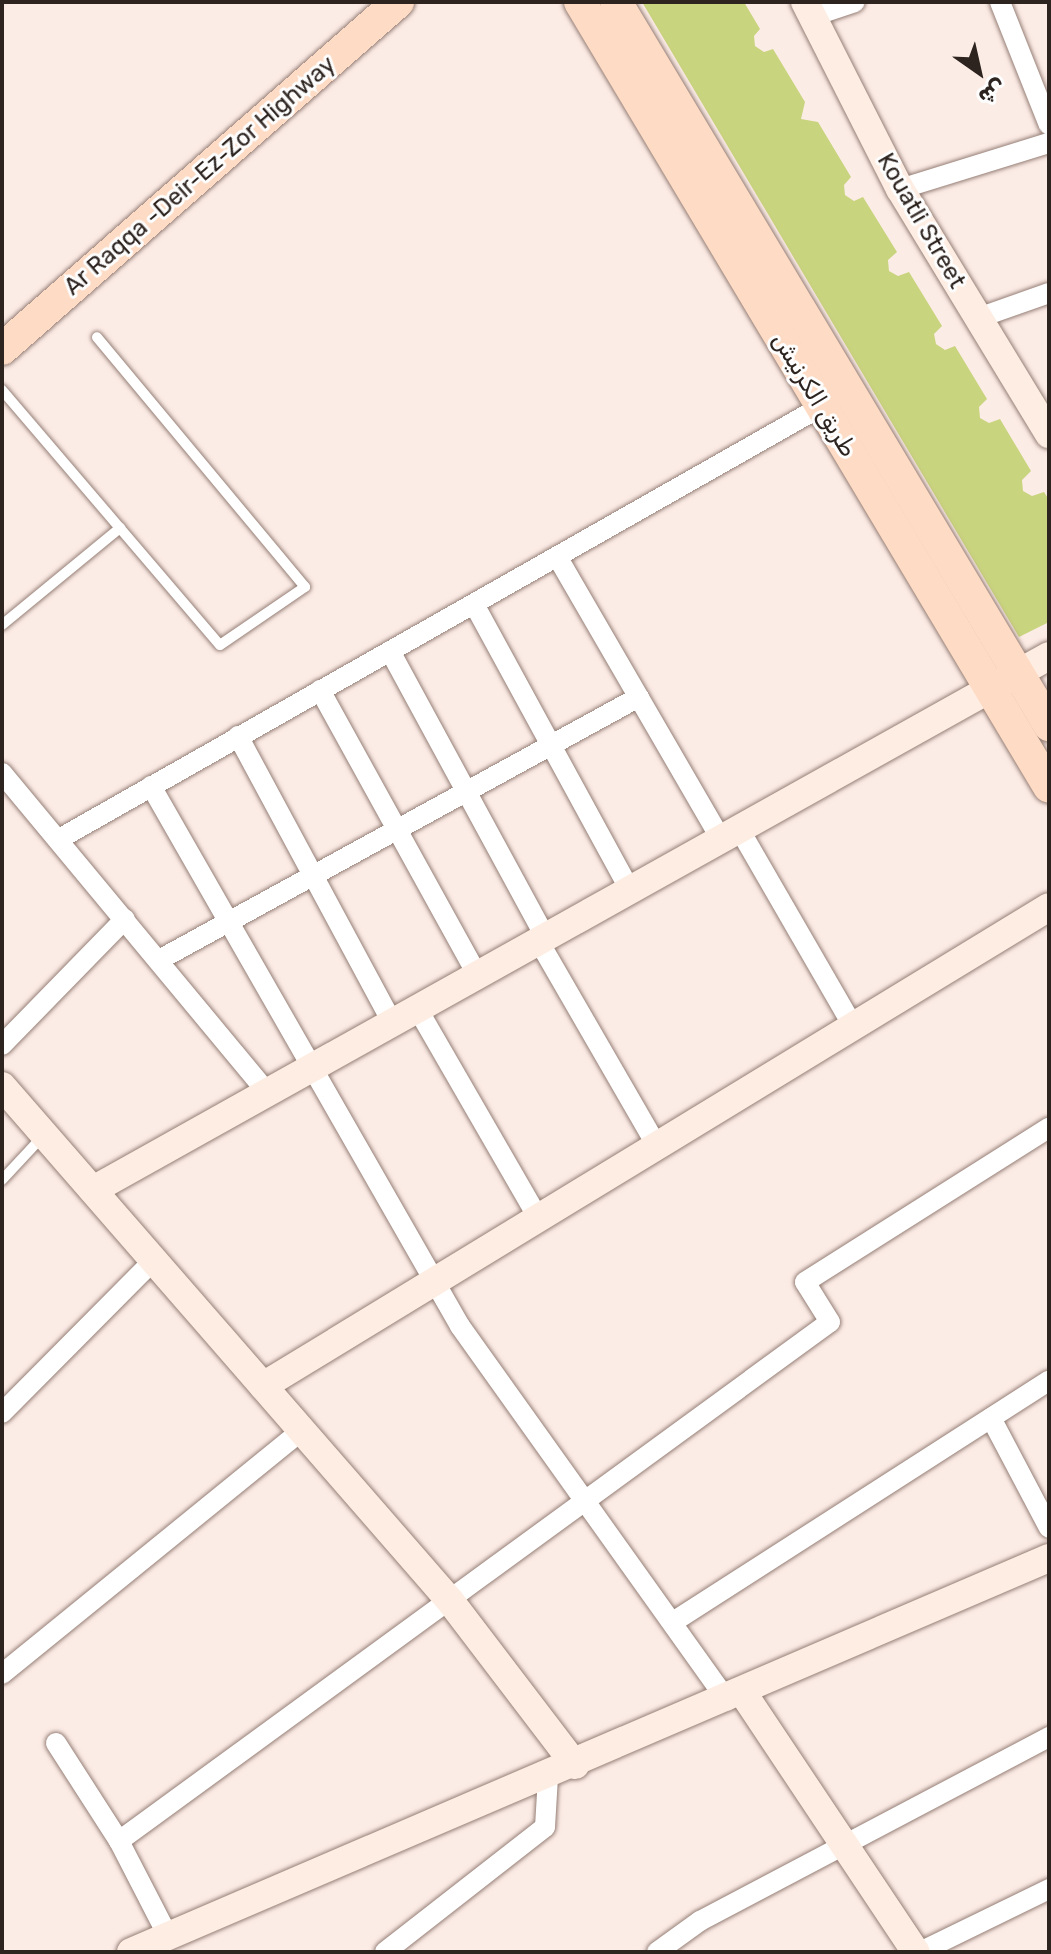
<!DOCTYPE html>
<html>
<head>
<meta charset="utf-8">
<style>
  body { margin:0 }
  #map { position:relative; width:1051px; height:1954px; overflow:hidden; background:#fcece6; font-family:Rubik,Vazirmatn,sans-serif }
  div>[style] { position:absolute }
  .green>* { inset:0; background:#c9d47f }
  .roads { filter:drop-shadow(0 0 2px #957f76) drop-shadow(0 0 2px #957f76) }
  .lane>* { height:10px; margin:-5px; padding:0 5px; transform-origin:5px; border-radius:5px; background:#fff }
  .street>* { height:20px; margin:-10px; padding:0 10px; transform-origin:10px; border-radius:10px; background:#fff }
  .secondary>* { height:28px; margin:-14px; padding:0 14px; transform-origin:14px; border-radius:14px; background:#feede2 }
  .primary>* { height:32px; margin:-16px; padding:0 16px; transform-origin:16px; border-radius:16px; background:#fedbc4 }
  span { translate:-50% -50%; white-space:nowrap; text-align:center; line-height:1.15; -webkit-text-stroke:6px #fdfdfd; paint-order:stroke }
  .street-label { font-size:24px; color:#2d2420 }
  .frame { position:absolute; inset:0; border:4px solid #2d2420; pointer-events:none }
  .north { position:absolute; left:939px; top:32px; width:80px; height:80px; -webkit-text-stroke:6px #fdfdfd; paint-order:stroke; rotate:146deg; font-size:22px; font-weight:700; line-height:32px; text-align:center; color:#2d2420 }
  .north::after { content:''; display:block; margin:auto; width:28px; height:36px; background:#2d2420; clip-path:polygon(50% 0,100% 100%,50% 72%,0 100%) }
</style>
</head>
<body>
<div id="map">
  <div class="green">
    <i style="clip-path:polygon(642px 2px,744px 2px,760px 29px,754px 36px,755px 46px,764px 52px,773px 49px,805px 102px,801px 119px,818px 122px,851px 177px,844px 185px,845px 195px,854px 201px,863px 197px,897px 252px,888px 260px,889px 271px,898px 276px,909px 272px,942px 326px,934px 334px,936px 344px,945px 350px,955px 346px,987px 399px,979px 407px,980px 418px,989px 423px,1000px 419px,1031px 471px,1022px 480px,1023px 491px,1032px 496px,1044px 492px,1049px 500px,1049px 622px,1019px 637px)"></i>
  </div>
  <div class="roads">
    <div class="lane">
      <i style="left:2px;top:390px;width:335px;rotate:49.5deg"></i>
      <i style="left:220px;top:645px;width:103px;rotate:-34.3deg"></i>
      <i style="left:305px;top:587px;width:325px;rotate:-129.8deg"></i>
      <i style="left:2px;top:625px;width:153px;rotate:-39.4deg"></i>
      <i style="left:2px;top:1180px;width:60px;rotate:-47deg"></i>
    </div>
    <div class="street">
      <i style="left:1000px;top:2px;width:132px;rotate:68.3deg"></i>
      <i style="left:810px;top:17px;width:47px;rotate:-18.4deg"></i>
      <i style="left:900px;top:189px;width:156px;rotate:-17.2deg"></i>
      <i style="left:978px;top:318px;width:75px;rotate:-19.4deg"></i>
      <i style="left:558px;top:558px;width:323px;rotate:59.9deg"></i>
      <i style="left:474px;top:604px;width:324px;rotate:61.4deg"></i>
      <i style="left:390px;top:651px;width:324px;rotate:61.5deg"></i>
      <i style="left:320px;top:690px;width:325px;rotate:61.1deg"></i>
      <i style="left:238px;top:736px;width:325px;rotate:61.7deg"></i>
      <i style="left:2px;top:773px;width:415px;rotate:50.3deg"></i>
      <i style="left:151px;top:786px;width:622px;rotate:60.22deg"></i>
      <i style="left:460px;top:1326px;width:460px;rotate:54.5deg"></i>
      <i style="left:738px;top:827px;width:230px;rotate:60deg"></i>
      <i style="left:59px;top:839px;width:888px;rotate:-29.57deg"></i>
      <i style="left:538px;top:940px;width:238px;rotate:60deg"></i>
      <i style="left:159px;top:960px;width:547px;rotate:-28.72deg"></i>
      <i style="left:417px;top:1008px;width:242px;rotate:60deg"></i>
      <i style="left:2px;top:1045px;width:176px;rotate:-45.7deg"></i>
      <i style="left:2px;top:1413px;width:216px;rotate:-45.2deg"></i>
      <i style="left:991px;top:1418px;width:124px;rotate:62.2deg"></i>
      <i style="left:673px;top:1622px;width:447px;rotate:-32.7deg"></i>
      <i style="left:2px;top:1674px;width:387px;rotate:-39.1deg"></i>
      <i style="left:56px;top:1743px;width:117px;rotate:57.3deg"></i>
      <i style="left:119px;top:1841px;width:107px;rotate:62.7deg"></i>
      <i style="left:119px;top:1841px;width:880px;rotate:-36.13deg"></i>
      <i style="left:830px;top:1322px;width:47px;rotate:-122deg"></i>
      <i style="left:805px;top:1282px;width:289px;rotate:-32.3deg"></i>
      <i style="left:385px;top:1952px;width:203px;rotate:-38deg"></i>
      <i style="left:545px;top:1827px;width:51px;rotate:-86.6deg"></i>
      <i style="left:657px;top:1952px;width:53px;rotate:-35.8deg"></i>
      <i style="left:700px;top:1921px;width:395px;rotate:-27.8deg"></i>
      <i style="left:920px;top:1952px;width:144px;rotate:-26deg"></i>
    </div>
    <div class="secondary">
      <i style="left:805px;top:2px;width:210px;rotate:63.1deg"></i>
      <i style="left:900px;top:189px;width:287px;rotate:58.7deg"></i>
      <i style="left:2px;top:1086px;width:684px;rotate:48.97deg"></i>
      <i style="left:451px;top:1602px;width:205px;rotate:52.7deg"></i>
      <i style="left:93px;top:1190px;width:1095px;rotate:-29.19deg"></i>
      <i style="left:263px;top:1386px;width:920px;rotate:-31.36deg"></i>
      <i style="left:743px;top:1693px;width:311px;rotate:56.3deg"></i>
      <i style="left:131px;top:1952px;width:999px;rotate:-23.23deg"></i>
    </div>
    <div class="primary">
      <i style="left:580px;top:2px;width:914px;rotate:59.14deg"></i>
      <i style="left:616px;top:2px;width:843px;rotate:59.08deg"></i>
      <i style="left:2px;top:349px;width:527px;rotate:-41.23deg"></i>
    </div>
  </div>
  <div class="street-label">
    <span style="left:200px;top:176px;rotate:-41deg">Ar Raqqa -Deir-Ez-Zor Highway</span>
    <span style="left:921px;top:221px;rotate:60deg">Kouatli Street</span>
    <span style="left:814px;top:395px;rotate:59deg">طريق الكرنيش</span>
  </div>
  <div class="frame"></div>
  <div class="north">ش</div>
</div>
</body>
</html>
